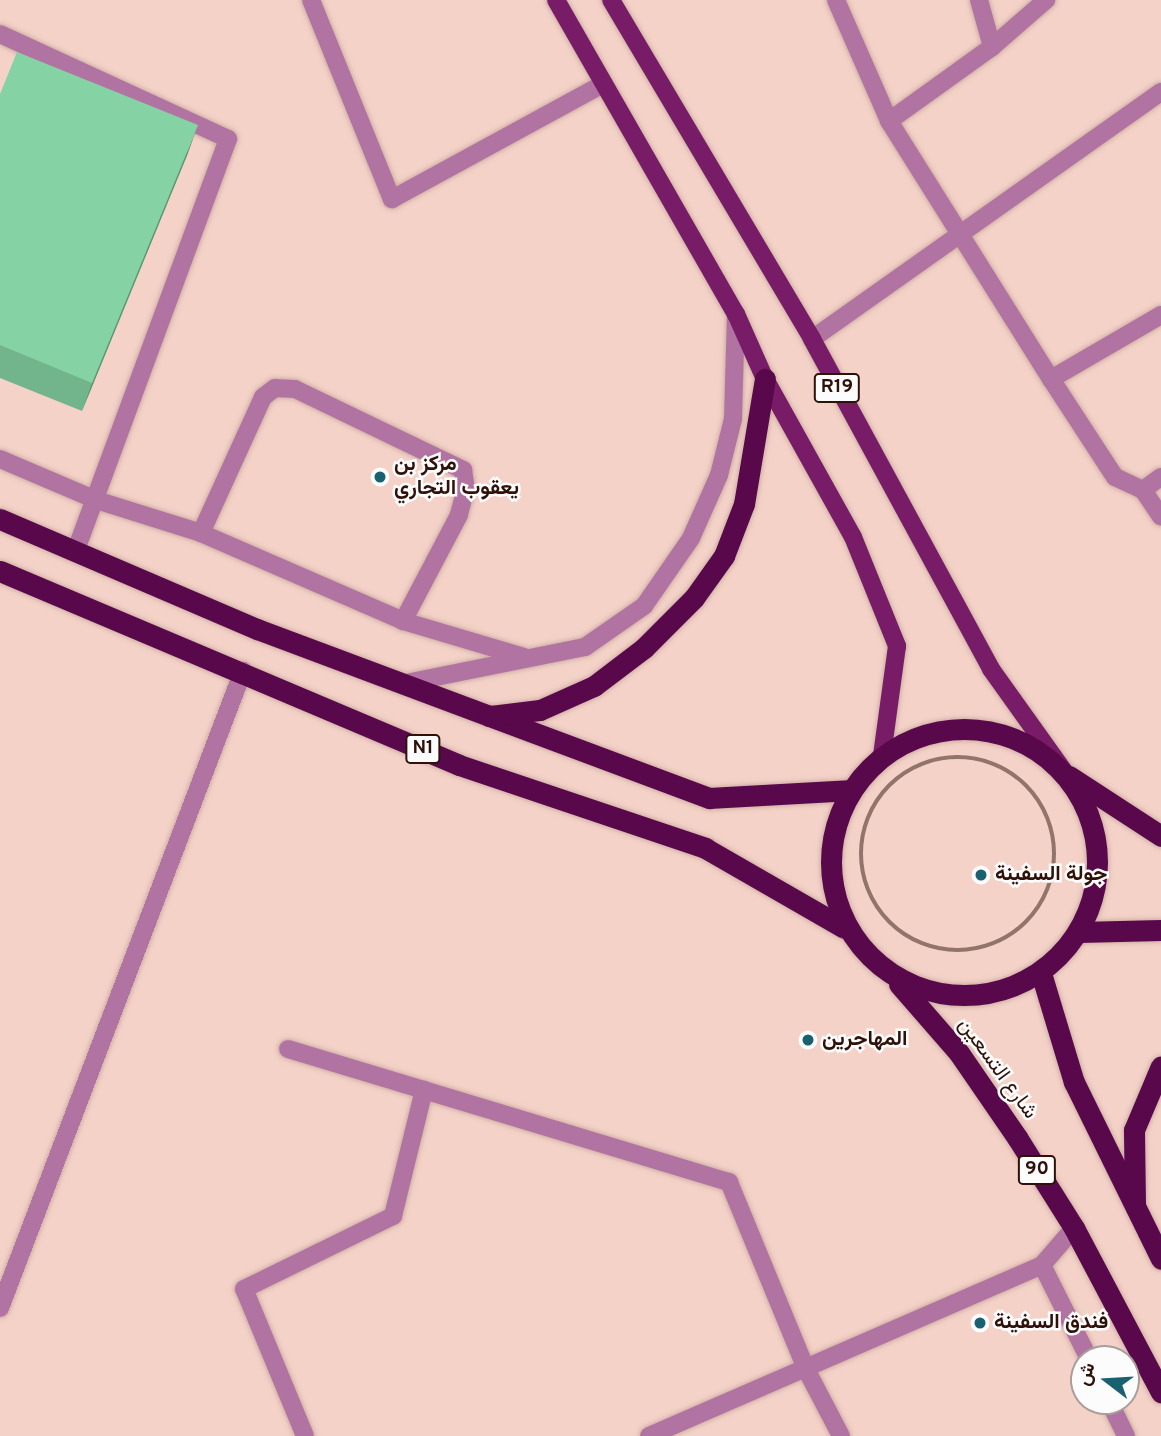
<!DOCTYPE html>
<html>
<head>
<meta charset="utf-8">
<style>
  body { margin:0 }
  #map { position:relative; width:1161px; height:1436px; overflow:hidden; background:#f4d2c8; font-family:Overpass,Vazirmatn,sans-serif }
  div>[style] { position:absolute }
  .path>* { height:4.5px; margin-top:-2.25px; transform-origin:0; background:repeating-linear-gradient(90deg,#93746a 0 2px,transparent 0 7px) }
  .path>.ring { margin:-2.25px; padding:0; box-sizing:content-box; background:none; border:4.5px solid #93746a; border-radius:50% }
  .roads { filter:drop-shadow(0 0 2px #d0afa6) drop-shadow(0 0 2px #d0afa6) }
  .minor>* { height:18px; margin:-9px; padding:0 9px; transform-origin:9px; border-radius:9px; background:#b173a1 }
  .major>* { height:18px; margin:-9px; padding:0 9px; transform-origin:9px; border-radius:9px; background:#781c67 }
  .highway>* { height:21px; margin:-10.5px; padding:0 10.5px; transform-origin:10.5px; border-radius:10.5px; background:#59084b }
  .highway>.ring { margin:-10.5px; padding:0; box-sizing:content-box; background:none; border:21px solid #59084b; border-radius:50% }
  .wall>* { inset:0; background:#72b58d }
  .shaded-wall>* { inset:0; background:#5d9373 }
  .building>* { inset:0; background:#85d2a4 }
  .dots>* { width:19px; height:19px; translate:-50% -50%; box-sizing:border-box; border:4px solid #fcfcfc; border-radius:50% }
  span { translate:-50% -50%; white-space:nowrap; text-align:center; line-height:1.15; -webkit-text-stroke:5px #fcfcfc; paint-order:stroke }
  .shield-label span { padding:2px 5px; background:#fcfcfc; border:2px solid; border-radius:5px; -webkit-text-stroke-width:0 }
  .shield-label { font-size:19px; color:#2e1109; font-weight:700 }
  .poi-label { font-size:21px; color:#2e1109; font-weight:700 }
  .left { translate:0 -50%; text-align:left }
  .street-label { font-size:21px; color:#2e1109 }
  .north { position:absolute; left:1070px; top:1345px; width:70px; height:70px; box-sizing:border-box; background:#fcfcfc; border:2px solid #aa9e9b; border-radius:50%; rotate:287deg; font-size:19px; font-weight:700; line-height:28px; text-align:center; color:#2e1109 }
  .north::after { content:''; display:block; margin:auto; width:24px; height:32px; background:#196070; clip-path:polygon(50% 0,100% 100%,50% 72%,0 100%) }
</style>
</head>
<body>
<div id="map">
  <div class="path">
    <i class="ring" style="left:861px;top:757px;width:189.5px;height:189.5px"></i>
  </div>
  <div class="roads">
    <div class="minor">
      <i style="left:311px;top:0;width:215px;rotate:67.9deg"></i>
      <i style="left:392px;top:199px;width:240px;rotate:-28.6deg"></i>
      <i style="left:836px;top:0;width:132px;rotate:66.3deg"></i>
      <i style="left:889px;top:121px;width:305px;rotate:57.9deg"></i>
      <i style="left:1051px;top:379px;width:117px;rotate:56.9deg"></i>
      <i style="left:1115px;top:477px;width:31px;rotate:25deg"></i>
      <i style="left:1143px;top:490px;width:32px;rotate:56deg"></i>
      <i style="left:979px;top:0;width:49px;rotate:74.5deg"></i>
      <i style="left:0;top:34px;width:251px;rotate:24.7deg"></i>
      <i style="left:228px;top:139px;width:439px;rotate:110.3deg"></i>
      <i style="left:889px;top:121px;width:127px;rotate:-35.7deg"></i>
      <i style="left:992px;top:47px;width:72px;rotate:-41deg"></i>
      <i style="left:812px;top:339px;width:428px;rotate:-35.3deg"></i>
      <i style="left:1051px;top:379px;width:127px;rotate:-30.2deg"></i>
      <i style="left:0;top:459px;width:104px;rotate:23.1deg"></i>
      <i style="left:96px;top:500px;width:110px;rotate:17.4deg"></i>
      <i style="left:201px;top:533px;width:220px;rotate:23.5deg"></i>
      <i style="left:403px;top:621px;width:126px;rotate:16.6deg"></i>
      <i style="left:1143px;top:490px;width:22px;rotate:-36deg"></i>
      <i style="left:201px;top:533px;width:149px;rotate:-65.5deg"></i>
      <i style="left:263px;top:397px;width:15px;rotate:-37deg"></i>
      <i style="left:275px;top:388px;width:20px;rotate:3deg"></i>
      <i style="left:295px;top:389px;width:187px;rotate:25.7deg"></i>
      <i style="left:463px;top:470px;width:18px;rotate:81deg"></i>
      <i style="left:466px;top:488px;width:28px;rotate:105deg"></i>
      <i style="left:459px;top:515px;width:120px;rotate:117.8deg"></i>
      <i style="left:401px;top:684px;width:188px;rotate:-11.4deg"></i>
      <i style="left:585px;top:647px;width:72px;rotate:-34.8deg"></i>
      <i style="left:644px;top:606px;width:83px;rotate:-55.3deg"></i>
      <i style="left:691px;top:538px;width:69px;rotate:-66deg"></i>
      <i style="left:719px;top:475px;width:58px;rotate:-76deg"></i>
      <i style="left:733px;top:419px;width:105px;rotate:-88.4deg"></i>
      <i style="left:288px;top:1049px;width:461px;rotate:16.8deg"></i>
      <i style="left:729px;top:1182px;width:202px;rotate:67.6deg"></i>
      <i style="left:806px;top:1369px;width:76px;rotate:62.4deg"></i>
      <i style="left:1042px;top:1265px;width:105px;rotate:63.4deg"></i>
      <i style="left:0;top:1308px;width:682px;rotate:-69.12deg"></i>
      <i style="left:1109px;top:1401px;width:39px;rotate:64deg"></i>
      <i style="left:305px;top:1436px;width:159px;rotate:-112.5deg"></i>
      <i style="left:244px;top:1289px;width:166px;rotate:-26.1deg"></i>
      <i style="left:393px;top:1216px;width:130px;rotate:-76.2deg"></i>
      <i style="left:649px;top:1436px;width:429px;rotate:-23.5deg"></i>
      <i style="left:1042px;top:1265px;width:49px;rotate:-49.1deg"></i>
    </div>
    <div class="major">
      <i style="left:556px;top:0;width:362px;rotate:60.2deg"></i>
      <i style="left:736px;top:314px;width:71px;rotate:66deg"></i>
      <i style="left:765px;top:379px;width:181px;rotate:60.9deg"></i>
      <i style="left:853px;top:537px;width:118px;rotate:68deg"></i>
      <i style="left:897px;top:646px;width:111px;rotate:97.8deg"></i>
      <i style="left:611px;top:0;width:394px;rotate:59.3deg"></i>
      <i style="left:812px;top:339px;width:375px;rotate:61.5deg"></i>
      <i style="left:991px;top:669px;width:129px;rotate:54.5deg"></i>
    </div>
    <div class="highway">
      <i style="left:0;top:519px;width:280px;rotate:23.2deg"></i>
      <i style="left:257px;top:629px;width:483px;rotate:20.5deg"></i>
      <i style="left:710px;top:798px;width:141px;rotate:-3.2deg"></i>
      <i style="left:0;top:571px;width:498px;rotate:22.9deg"></i>
      <i style="left:459px;top:765px;width:260px;rotate:18.6deg"></i>
      <i style="left:705px;top:848px;width:160px;rotate:29.9deg"></i>
      <i style="left:489px;top:716px;width:51px;rotate:-6.7deg"></i>
      <i style="left:540px;top:710px;width:59px;rotate:-24deg"></i>
      <i style="left:594px;top:686px;width:63px;rotate:-37.2deg"></i>
      <i style="left:644px;top:648px;width:71px;rotate:-45deg"></i>
      <i style="left:694px;top:598px;width:52px;rotate:-54.5deg"></i>
      <i style="left:724px;top:556px;width:56px;rotate:-69deg"></i>
      <i style="left:744px;top:504px;width:127px;rotate:-80.5deg"></i>
      <i class="ring" style="left:831px;top:729px;width:245px;height:245px"></i>
      <i style="left:1069px;top:776px;width:110px;rotate:33.1deg"></i>
      <i style="left:1079px;top:932px;width:82px;rotate:-1.4deg"></i>
      <i style="left:1041px;top:973px;width:114px;rotate:73.2deg"></i>
      <i style="left:1074px;top:1082px;width:197px;rotate:63.8deg"></i>
      <i style="left:899px;top:984px;width:91px;rotate:49deg"></i>
      <i style="left:959px;top:1053px;width:104px;rotate:55.5deg"></i>
      <i style="left:1018px;top:1139px;width:105px;rotate:57.8deg"></i>
      <i style="left:1074px;top:1228px;width:186px;rotate:62.1deg"></i>
      <i style="left:1135px;top:1204px;width:74px;rotate:-90.8deg"></i>
      <i style="left:1134px;top:1130px;width:69px;rotate:-67.1deg"></i>
    </div>
  </div>
  <div class="wall">
    <i style="clip-path:polygon(0 94px,188px 153px,82px 411px,0 378px)"></i>
  </div>
  <div class="shaded-wall">
    <i style="clip-path:polygon(198px 125px,188px 153px,82px 411px,92px 383px)"></i>
  </div>
  <div class="building">
    <i style="clip-path:polygon(17px 52px,198px 125px,92px 383px,0 345px,0 94px)"></i>
  </div>
  <div class="dots">
    <i style="left:380px;top:477px;background:#196070"></i>
    <i style="left:981px;top:875px;background:#196070"></i>
    <i style="left:808px;top:1040px;background:#196070"></i>
    <i style="left:980px;top:1323px;background:#196070"></i>
  </div>
  <div class="shield-label">
    <span style="left:837px;top:388px">R19</span>
    <span style="left:423px;top:749px">N1</span>
    <span style="left:1037px;top:1170px">90</span>
  </div>
  <div class="poi-label">
    <span class="left" style="left:394px;top:477px">مركز بن<br>يعقوب التجاري</span>
    <span class="left" style="left:995px;top:875px">جولة السفينة</span>
    <span class="left" style="left:822px;top:1040px">المهاجرين</span>
    <span class="left" style="left:994px;top:1323px">فندق السفينة</span>
  </div>
  <div class="street-label">
    <span style="left:997px;top:1069px;rotate:54deg">شارع التسعين</span>
  </div>
  <div class="north">ش</div>
</div>
</body>
</html>
